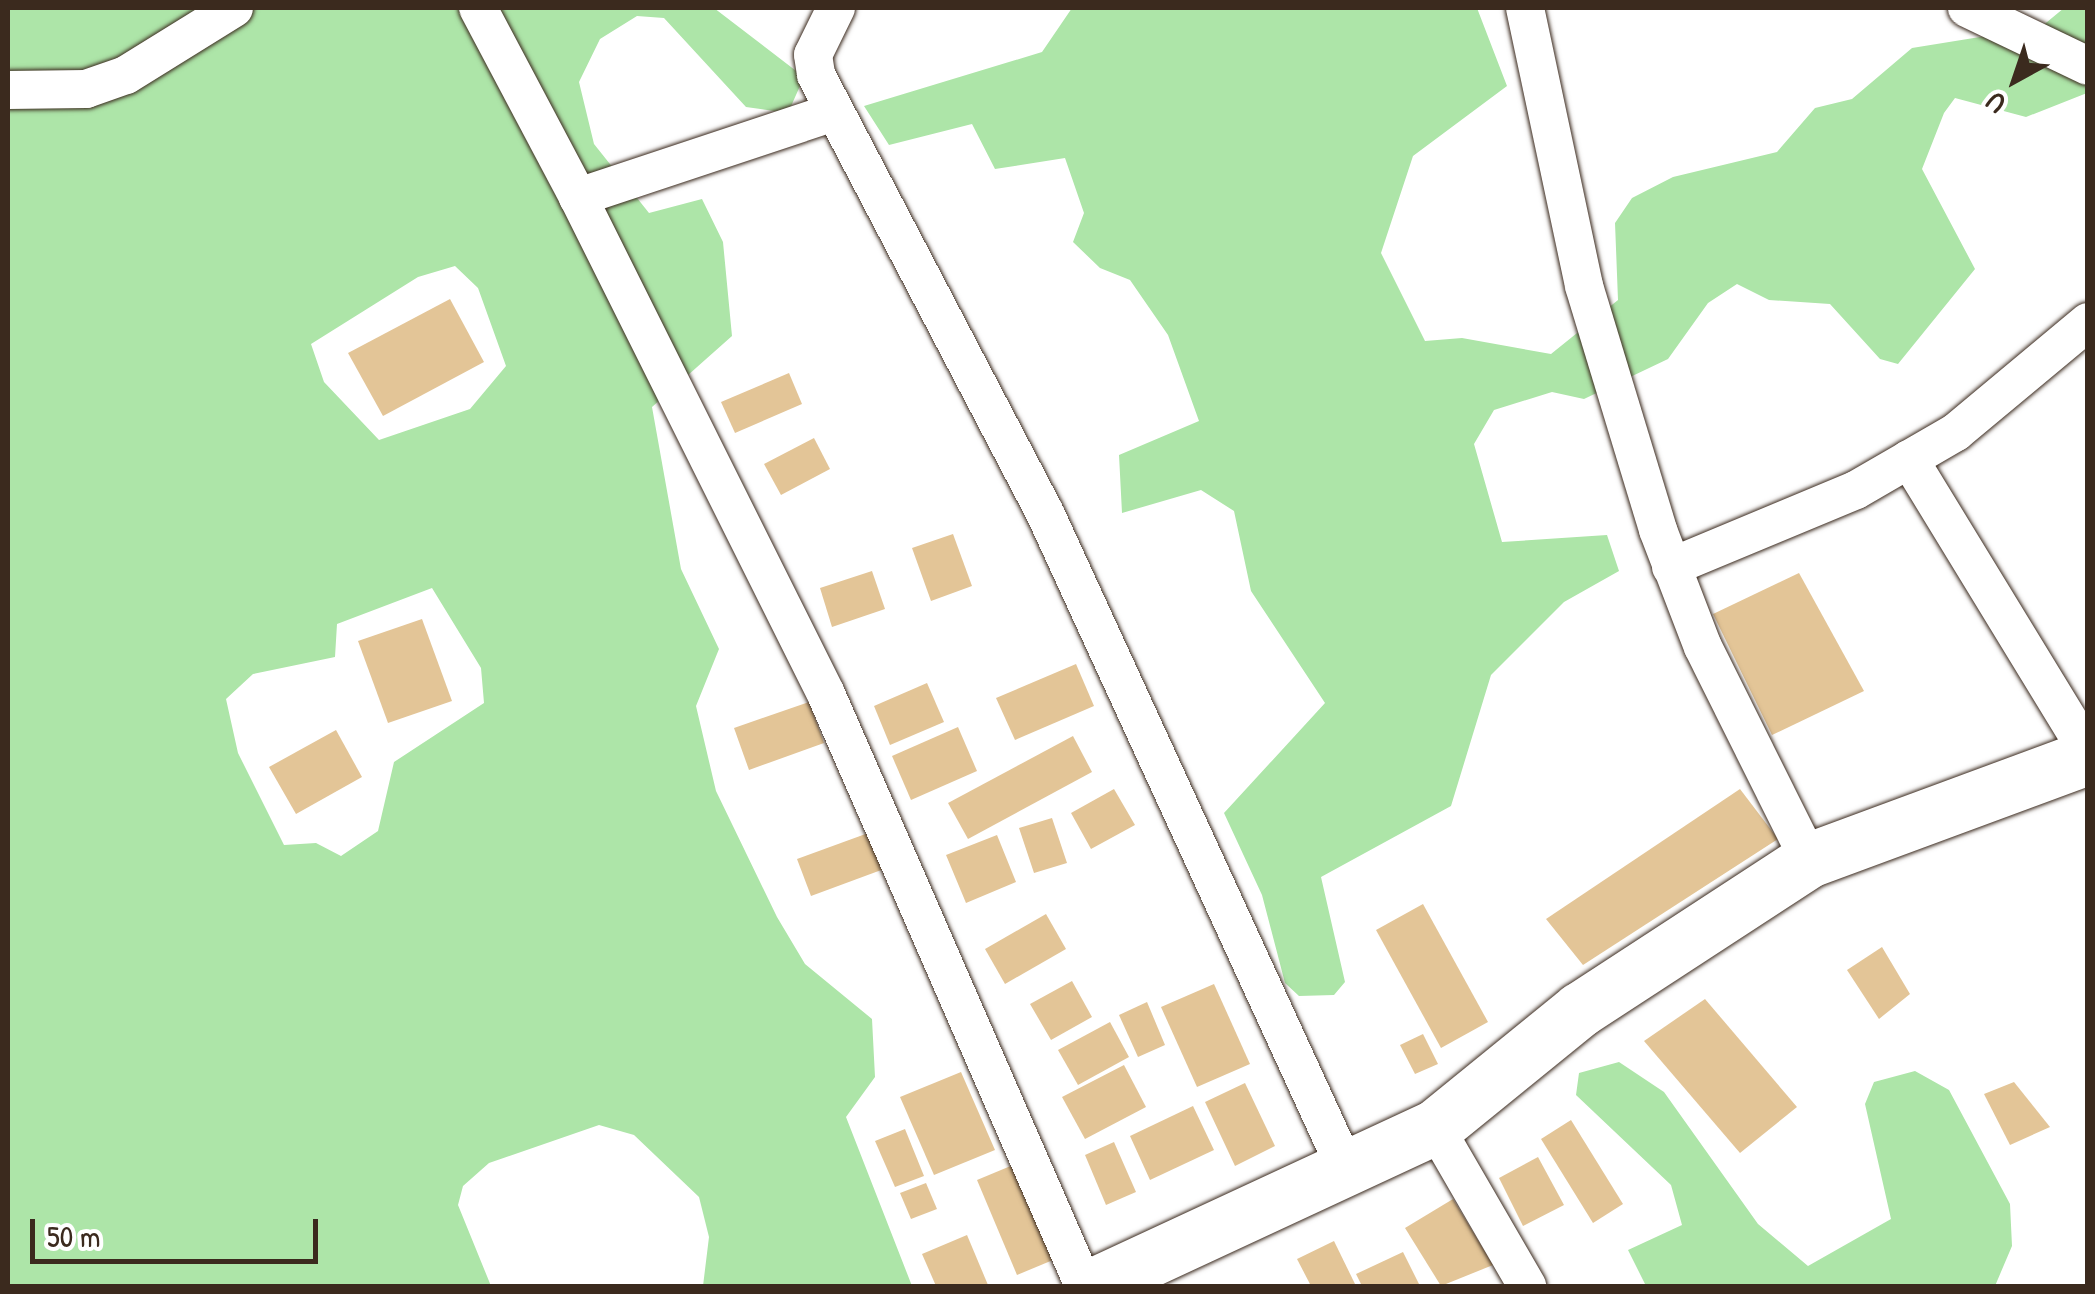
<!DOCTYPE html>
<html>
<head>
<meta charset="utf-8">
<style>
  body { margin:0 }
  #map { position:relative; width:2095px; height:1294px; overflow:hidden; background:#fff; font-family:"Patrick Hand",sans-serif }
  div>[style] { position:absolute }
  .green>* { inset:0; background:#ade5a8 }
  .building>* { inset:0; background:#e3c597 }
  .roads { filter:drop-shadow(0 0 2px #3b2a1e) drop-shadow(0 0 2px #3b2a1e) }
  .street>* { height:38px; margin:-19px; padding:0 19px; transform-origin:19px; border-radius:19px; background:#fff }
  .secondary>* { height:55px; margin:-27.5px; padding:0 27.5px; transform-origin:27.5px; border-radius:27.5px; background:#fff }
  span { translate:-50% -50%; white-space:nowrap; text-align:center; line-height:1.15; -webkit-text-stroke:8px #fff; paint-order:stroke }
  .frame { position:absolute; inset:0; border:10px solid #3b2a1e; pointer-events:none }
  .north { position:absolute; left:1965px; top:30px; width:100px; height:100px; -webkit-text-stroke:8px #fff; paint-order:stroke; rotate:220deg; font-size:28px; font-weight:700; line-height:40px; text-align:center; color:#3b2a1e }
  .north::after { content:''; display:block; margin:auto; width:35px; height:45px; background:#3b2a1e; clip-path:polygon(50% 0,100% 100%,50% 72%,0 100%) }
  .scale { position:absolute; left:30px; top:1219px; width:288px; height:45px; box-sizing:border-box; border:5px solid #3b2a1e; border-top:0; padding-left:12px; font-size:30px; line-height:35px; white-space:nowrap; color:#3b2a1e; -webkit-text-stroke:8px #fff; paint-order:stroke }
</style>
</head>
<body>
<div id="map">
  <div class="green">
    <i style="clip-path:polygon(evenodd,8px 8px,714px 8px,804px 77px,788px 113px,746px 107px,664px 18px,637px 16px,600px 39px,579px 82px,594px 144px,649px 213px,702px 199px,723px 242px,732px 336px,652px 407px,681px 569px,719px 649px,696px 706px,716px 791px,777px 917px,805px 964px,872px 1019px,875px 1077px,846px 1117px,912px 1286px,703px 1286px,709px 1237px,699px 1197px,634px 1135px,599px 1125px,489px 1163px,463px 1186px,458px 1205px,491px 1286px,8px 1286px,8px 8px,455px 266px,478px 288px,506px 366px,470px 409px,379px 440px,324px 382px,311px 344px,418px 277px,455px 266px,8px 8px,432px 588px,481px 668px,484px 703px,394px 762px,378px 831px,341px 856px,316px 843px,284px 845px,238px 753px,226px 699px,253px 674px,335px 657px,337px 624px,432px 588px)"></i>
    <i style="clip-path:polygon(1072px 8px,1477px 8px,1507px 86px,1413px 156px,1381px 253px,1425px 341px,1462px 338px,1551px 354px,1618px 300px,1615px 223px,1632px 198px,1673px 177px,1777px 152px,1815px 108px,1852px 99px,1912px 48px,2041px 27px,2064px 8px,2087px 8px,2087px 93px,2026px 117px,1955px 98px,1944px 113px,1922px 169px,1975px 269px,1898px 364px,1880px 359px,1830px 304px,1769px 300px,1737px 284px,1708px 303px,1668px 359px,1584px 399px,1552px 392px,1494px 410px,1474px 444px,1502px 542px,1607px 535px,1619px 571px,1564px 602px,1491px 675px,1451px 806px,1321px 877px,1345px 982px,1334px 995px,1299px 996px,1285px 983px,1262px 895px,1224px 813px,1325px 703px,1251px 591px,1234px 511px,1201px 490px,1122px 513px,1119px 455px,1199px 421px,1168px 335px,1130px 280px,1100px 268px,1073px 242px,1084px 213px,1065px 158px,995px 169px,972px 124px,889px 145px,864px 106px,1042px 52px)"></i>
    <i style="clip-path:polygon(1619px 1062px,1664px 1092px,1758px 1224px,1808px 1266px,1891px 1219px,1865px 1104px,1874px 1082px,1915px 1071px,1949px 1090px,2010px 1204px,2012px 1246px,1995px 1286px,1646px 1286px,1628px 1250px,1682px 1225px,1671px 1185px,1576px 1095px,1579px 1073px)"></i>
  </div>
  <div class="building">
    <i style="clip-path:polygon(450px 299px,484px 362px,383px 416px,348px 353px)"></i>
    <i style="clip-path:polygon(789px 373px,802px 404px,735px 433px,721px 402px)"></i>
    <i style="clip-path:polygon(814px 438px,830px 469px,781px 495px,764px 464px)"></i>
    <i style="clip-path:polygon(953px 534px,972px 586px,931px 601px,912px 548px)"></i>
    <i style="clip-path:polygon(872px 571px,885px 609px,832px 627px,820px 588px)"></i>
    <i style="clip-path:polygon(1799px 573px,1864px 691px,1772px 735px,1713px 614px)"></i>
    <i style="clip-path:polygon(422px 619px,452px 701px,388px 723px,358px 641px)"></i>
    <i style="clip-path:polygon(1076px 664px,1094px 706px,1015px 740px,996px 698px)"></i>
    <i style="clip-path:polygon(927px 683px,944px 722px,890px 745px,874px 706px)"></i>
    <i style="clip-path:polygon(809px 702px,824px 743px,749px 770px,734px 728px)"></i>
    <i style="clip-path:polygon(958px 727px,977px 771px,911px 800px,892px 756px)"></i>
    <i style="clip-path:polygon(336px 730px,362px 777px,296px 814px,269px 767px)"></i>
    <i style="clip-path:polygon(1073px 736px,1092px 772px,968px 839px,948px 803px)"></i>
    <i style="clip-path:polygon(1114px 789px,1135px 825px,1091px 849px,1071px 813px)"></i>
    <i style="clip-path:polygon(1740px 789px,1778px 839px,1583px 965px,1546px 919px)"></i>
    <i style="clip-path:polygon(1052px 818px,1067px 863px,1034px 873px,1019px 828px)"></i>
    <i style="clip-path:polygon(871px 832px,884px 869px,811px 896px,797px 859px)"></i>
    <i style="clip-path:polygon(997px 835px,1016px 882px,966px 903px,946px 855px)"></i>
    <i style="clip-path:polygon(1423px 904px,1488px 1022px,1441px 1048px,1376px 930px)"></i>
    <i style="clip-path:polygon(1046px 914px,1066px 949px,1005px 984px,985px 949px)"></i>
    <i style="clip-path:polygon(1882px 947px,1910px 994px,1879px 1019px,1847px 970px)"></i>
    <i style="clip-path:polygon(1072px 981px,1092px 1017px,1051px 1040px,1030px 1004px)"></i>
    <i style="clip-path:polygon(1214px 984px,1250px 1064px,1197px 1087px,1161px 1007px)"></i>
    <i style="clip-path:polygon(1705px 999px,1797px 1107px,1740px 1153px,1644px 1041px)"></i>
    <i style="clip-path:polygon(1147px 1002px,1165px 1045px,1138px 1057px,1119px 1015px)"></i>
    <i style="clip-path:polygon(1110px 1022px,1129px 1057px,1078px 1085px,1058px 1050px)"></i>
    <i style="clip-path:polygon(1423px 1034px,1438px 1064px,1415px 1074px,1400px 1045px)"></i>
    <i style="clip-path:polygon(1124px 1065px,1146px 1107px,1085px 1139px,1062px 1097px)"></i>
    <i style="clip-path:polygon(961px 1072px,995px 1150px,934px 1175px,900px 1097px)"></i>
    <i style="clip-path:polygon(2014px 1082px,2050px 1127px,2010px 1145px,1984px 1094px)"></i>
    <i style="clip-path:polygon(1245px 1083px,1275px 1146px,1235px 1166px,1205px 1102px)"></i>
    <i style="clip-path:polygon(1193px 1106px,1214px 1150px,1150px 1180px,1130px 1136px)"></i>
    <i style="clip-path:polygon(1571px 1120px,1623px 1204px,1593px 1223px,1541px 1139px)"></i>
    <i style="clip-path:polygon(905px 1129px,924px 1176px,895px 1187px,875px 1141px)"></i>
    <i style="clip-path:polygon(1114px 1142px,1136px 1192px,1106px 1205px,1085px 1155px)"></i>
    <i style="clip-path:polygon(1538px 1157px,1564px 1205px,1523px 1226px,1499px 1178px)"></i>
    <i style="clip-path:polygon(1013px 1165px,1053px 1260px,1017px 1275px,977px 1180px)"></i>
    <i style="clip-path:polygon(926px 1183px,937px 1209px,911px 1219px,900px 1193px)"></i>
    <i style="clip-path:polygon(1453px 1199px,1493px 1265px,1441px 1286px,1405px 1228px)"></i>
    <i style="clip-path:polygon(967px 1235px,988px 1285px,936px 1286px,922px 1254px)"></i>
    <i style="clip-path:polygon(1334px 1241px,1356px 1286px,1311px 1286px,1297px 1259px)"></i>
    <i style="clip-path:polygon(1403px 1252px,1420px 1286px,1362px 1286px,1356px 1274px)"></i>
  </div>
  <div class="roads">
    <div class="street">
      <i style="left:478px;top:8px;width:214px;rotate:62.1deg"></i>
      <i style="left:836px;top:8px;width:52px;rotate:116.1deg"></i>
      <i style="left:813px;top:55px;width:20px;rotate:81deg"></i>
      <i style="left:816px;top:75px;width:494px;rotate:62.4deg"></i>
      <i style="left:1045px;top:513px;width:724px;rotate:65.35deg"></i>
      <i style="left:1525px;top:8px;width:284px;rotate:78deg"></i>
      <i style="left:1584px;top:286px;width:255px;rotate:73.1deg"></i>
      <i style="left:1658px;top:530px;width:125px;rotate:69deg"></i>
      <i style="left:1703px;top:647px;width:238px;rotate:63.5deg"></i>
      <i style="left:1967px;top:8px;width:134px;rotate:25.6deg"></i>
      <i style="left:8px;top:90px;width:78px;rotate:-0.7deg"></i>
      <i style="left:86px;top:89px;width:42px;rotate:-19.3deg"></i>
      <i style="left:126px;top:75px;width:127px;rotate:-31.8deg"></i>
      <i style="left:834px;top:112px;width:270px;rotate:161.6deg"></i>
      <i style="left:578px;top:197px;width:555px;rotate:63.48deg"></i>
      <i style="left:826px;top:694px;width:646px;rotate:66.45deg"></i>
      <i style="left:1909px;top:459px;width:343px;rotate:58.6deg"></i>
      <i style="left:1671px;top:567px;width:200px;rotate:-22.6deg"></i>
      <i style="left:1856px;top:490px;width:116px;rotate:-30.1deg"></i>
      <i style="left:1956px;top:432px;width:172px;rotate:-39.8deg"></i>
      <i style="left:1435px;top:1127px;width:184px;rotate:59.9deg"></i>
    </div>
    <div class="secondary">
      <i style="left:1092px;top:1286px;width:378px;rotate:-24.9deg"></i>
      <i style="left:1435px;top:1127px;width:186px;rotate:-39.1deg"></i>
      <i style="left:1579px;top:1010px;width:275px;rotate:-33.1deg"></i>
      <i style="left:1809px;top:860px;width:297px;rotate:-20.3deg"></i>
    </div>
  </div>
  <div class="frame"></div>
  <div class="north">U</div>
  <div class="scale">50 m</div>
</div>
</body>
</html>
